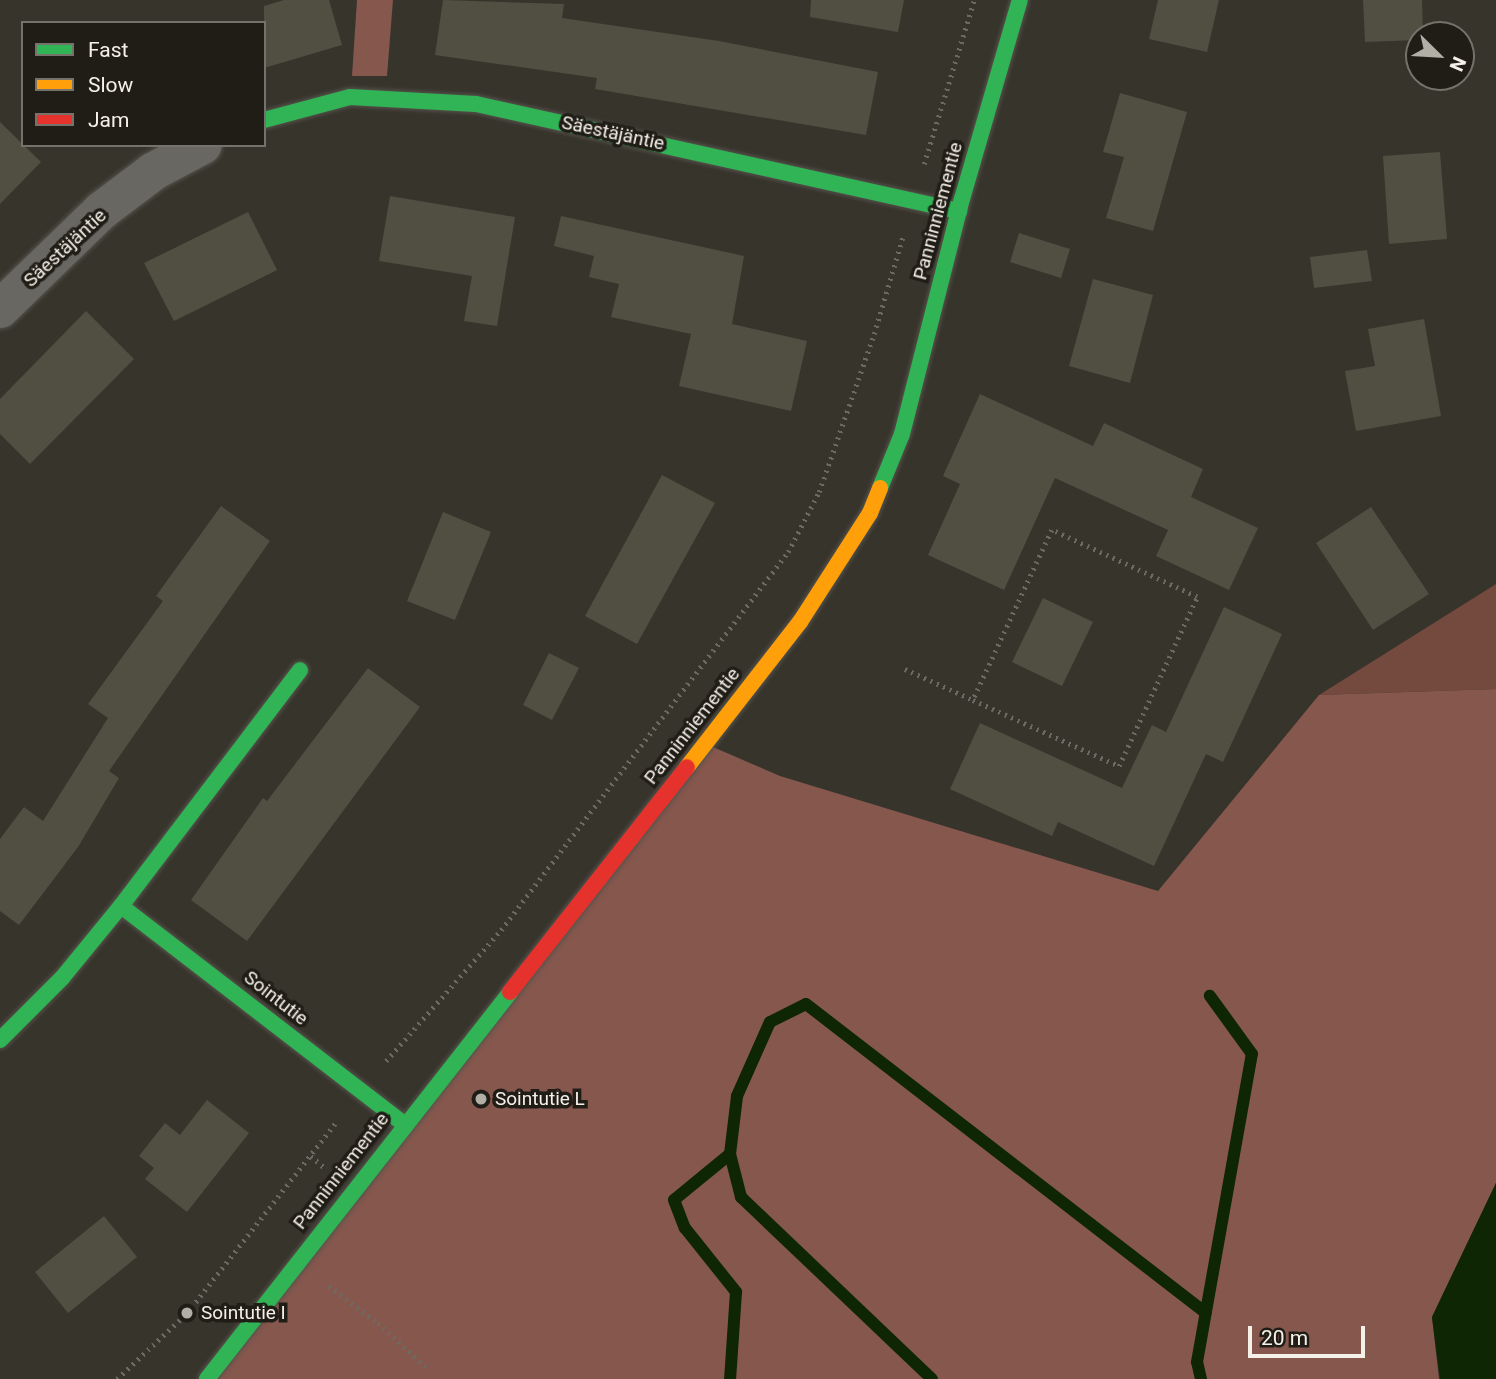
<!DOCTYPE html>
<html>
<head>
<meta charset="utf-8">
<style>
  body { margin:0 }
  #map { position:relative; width:1496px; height:1379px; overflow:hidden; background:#37342c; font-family:Roboto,sans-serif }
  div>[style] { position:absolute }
  .green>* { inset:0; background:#74493e }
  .forest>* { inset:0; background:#86574d }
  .water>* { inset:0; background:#0e2604 }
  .stream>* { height:12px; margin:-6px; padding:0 6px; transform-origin:6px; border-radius:6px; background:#0e2604 }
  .building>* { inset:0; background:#504f42 }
  .path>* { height:4.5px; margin-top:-2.25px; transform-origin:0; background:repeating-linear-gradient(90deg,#6d6a64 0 2px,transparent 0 7px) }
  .roads { filter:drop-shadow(0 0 2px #55534c) drop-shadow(0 0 2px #55534c) }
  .street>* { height:38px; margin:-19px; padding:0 19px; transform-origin:19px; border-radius:19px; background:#696762 }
  .fast>* { height:16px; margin:-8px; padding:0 8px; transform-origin:8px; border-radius:8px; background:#30b455 }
  .slow>* { height:16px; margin:-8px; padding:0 8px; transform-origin:8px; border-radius:8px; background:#ff9f0a }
  .jam>* { height:16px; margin:-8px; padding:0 8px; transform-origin:8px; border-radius:8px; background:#e5322d }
  .dots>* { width:19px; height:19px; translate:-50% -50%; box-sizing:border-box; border:4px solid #201d17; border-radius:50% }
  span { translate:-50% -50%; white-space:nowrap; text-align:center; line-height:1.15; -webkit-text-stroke:7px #201d17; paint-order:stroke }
  .street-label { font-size:19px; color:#f5f1e8 }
  .poi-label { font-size:19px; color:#f5f1e8 }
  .left { translate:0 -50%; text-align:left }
  .legend { position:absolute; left:21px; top:21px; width:245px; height:126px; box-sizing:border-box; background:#201d17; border:2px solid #75726b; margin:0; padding:9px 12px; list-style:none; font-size:21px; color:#f5f1e8 }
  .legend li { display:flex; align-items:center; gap:14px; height:35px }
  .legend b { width:35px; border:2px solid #75726b }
  .north { position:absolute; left:1405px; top:21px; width:70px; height:70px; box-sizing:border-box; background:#201d17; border:2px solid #75726b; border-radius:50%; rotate:114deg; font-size:19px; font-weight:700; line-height:28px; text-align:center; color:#f5f1e8 }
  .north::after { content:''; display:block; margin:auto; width:24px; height:32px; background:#b2afa6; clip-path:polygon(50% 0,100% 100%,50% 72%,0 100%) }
  .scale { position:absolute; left:1248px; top:1326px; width:117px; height:32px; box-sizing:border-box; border:4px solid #f5f1e8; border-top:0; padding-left:9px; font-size:21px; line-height:24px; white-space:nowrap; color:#f5f1e8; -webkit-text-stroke:5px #201d17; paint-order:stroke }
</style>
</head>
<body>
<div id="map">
  <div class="green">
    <i style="clip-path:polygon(1496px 584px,1496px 689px,1319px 695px)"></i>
  </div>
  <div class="forest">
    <i style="clip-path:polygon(357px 0,393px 0,387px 76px,352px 76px)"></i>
    <i style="clip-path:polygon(1496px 689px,1496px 1183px,1432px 1317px,1439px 1379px,207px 1379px,706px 744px,780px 776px,1158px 891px,1319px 695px)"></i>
  </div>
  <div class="water">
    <i style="clip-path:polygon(1496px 1183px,1496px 1379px,1440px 1379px,1432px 1317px)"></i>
  </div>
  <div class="stream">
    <i style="left:730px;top:1154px;width:72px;rotate:140.6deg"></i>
    <i style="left:674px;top:1200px;width:30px;rotate:69deg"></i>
    <i style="left:685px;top:1228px;width:82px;rotate:51.4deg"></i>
    <i style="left:736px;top:1292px;width:87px;rotate:93.9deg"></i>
    <i style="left:932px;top:1379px;width:264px;rotate:-136.4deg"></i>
    <i style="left:741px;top:1197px;width:44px;rotate:-104.3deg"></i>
    <i style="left:730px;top:1154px;width:58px;rotate:-83.1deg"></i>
    <i style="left:737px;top:1096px;width:81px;rotate:-66deg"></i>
    <i style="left:770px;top:1022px;width:40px;rotate:-26.6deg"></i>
    <i style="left:806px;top:1004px;width:505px;rotate:37.69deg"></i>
    <i style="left:1201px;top:1379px;width:17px;rotate:-103deg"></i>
    <i style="left:1197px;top:1362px;width:313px;rotate:-79.9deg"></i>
    <i style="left:1252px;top:1054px;width:72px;rotate:-125.9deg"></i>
  </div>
  <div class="building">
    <i style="clip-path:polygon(284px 0,329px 0,342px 45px,264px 68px,264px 6px)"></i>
    <i style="clip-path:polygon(443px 0,564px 4px,562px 18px,719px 41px,878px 72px,866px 135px,595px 89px,597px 78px,435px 55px)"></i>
    <i style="clip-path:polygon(811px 0,904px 0,898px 32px,810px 17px)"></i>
    <i style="clip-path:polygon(1158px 0,1219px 0,1207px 52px,1149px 39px)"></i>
    <i style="clip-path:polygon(1363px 0,1422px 0,1423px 35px,1419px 40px,1365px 42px)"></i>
    <i style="clip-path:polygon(1120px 93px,1187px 112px,1153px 231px,1106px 218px,1124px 157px,1103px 152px)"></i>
    <i style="clip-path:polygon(0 122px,41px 162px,0 204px)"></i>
    <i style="clip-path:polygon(1440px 152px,1447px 239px,1389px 244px,1383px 156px)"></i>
    <i style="clip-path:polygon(390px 196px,515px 217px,497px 326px,464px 321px,472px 276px,379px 261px)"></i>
    <i style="clip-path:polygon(248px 212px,277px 270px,174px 321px,144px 263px)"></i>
    <i style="clip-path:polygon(561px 216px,744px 256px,732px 324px,807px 341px,791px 411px,679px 386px,691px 334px,611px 317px,619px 284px,589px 277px,594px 256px,554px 246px)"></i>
    <i style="clip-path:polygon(1019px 233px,1070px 249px,1061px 278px,1010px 262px)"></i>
    <i style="clip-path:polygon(1367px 250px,1372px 281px,1314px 288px,1310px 257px)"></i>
    <i style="clip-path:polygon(1093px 279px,1153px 295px,1130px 383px,1069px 366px)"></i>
    <i style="clip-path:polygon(86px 311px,134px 359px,30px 464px,0 434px,0 399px)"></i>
    <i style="clip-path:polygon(1424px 319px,1441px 416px,1356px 431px,1345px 371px,1375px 366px,1368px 329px)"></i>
    <i style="clip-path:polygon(980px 394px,1093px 446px,1104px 423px,1203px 469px,1191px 497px,1258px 528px,1229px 590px,1156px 556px,1168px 530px,1055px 478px,1004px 590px,928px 555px,960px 484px,943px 476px)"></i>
    <i style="clip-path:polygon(662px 475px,715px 503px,637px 644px,585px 616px)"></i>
    <i style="clip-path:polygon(221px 506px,270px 541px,109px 771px,119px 778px,78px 847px,19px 925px,0 911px,0 839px,24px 807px,43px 821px,108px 718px,88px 704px,163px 601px,156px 596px)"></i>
    <i style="clip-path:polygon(1371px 507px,1429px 594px,1373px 630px,1316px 543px)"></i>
    <i style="clip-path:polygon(443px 512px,491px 532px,455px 620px,407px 601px)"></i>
    <i style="clip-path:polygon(1043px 598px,1093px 622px,1062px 686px,1012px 662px)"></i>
    <i style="clip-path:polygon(1224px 607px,1282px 634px,1223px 762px,1206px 754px,1154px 866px,1058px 822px,1052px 836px,950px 789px,980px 723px,1122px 788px,1152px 725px,1166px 732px)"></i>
    <i style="clip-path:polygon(549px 653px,579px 668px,552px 720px,523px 705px)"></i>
    <i style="clip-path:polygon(368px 668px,420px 707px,247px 941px,191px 900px,263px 798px,267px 801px)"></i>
    <i style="clip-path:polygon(207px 1100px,249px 1133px,187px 1212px,145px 1179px,154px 1168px,139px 1156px,165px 1123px,180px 1135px)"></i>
    <i style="clip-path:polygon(104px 1216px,137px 1257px,68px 1313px,35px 1272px)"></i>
  </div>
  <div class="path">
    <i style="left:924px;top:164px;width:171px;rotate:-73deg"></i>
    <i style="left:905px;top:669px;width:75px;rotate:24.5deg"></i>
    <i style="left:973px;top:700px;width:160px;rotate:24.3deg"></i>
    <i style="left:1119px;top:766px;width:186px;rotate:-65.2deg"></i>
    <i style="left:1197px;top:597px;width:160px;rotate:-155.2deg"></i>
    <i style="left:1052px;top:530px;width:187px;rotate:114.9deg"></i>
    <i style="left:386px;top:1061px;width:174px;rotate:-48.7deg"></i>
    <i style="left:501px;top:930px;width:475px;rotate:-52.8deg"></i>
    <i style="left:788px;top:552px;width:68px;rotate:-62.7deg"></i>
    <i style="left:819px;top:492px;width:167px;rotate:-70.8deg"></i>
    <i style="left:874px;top:334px;width:102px;rotate:-73.5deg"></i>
    <i style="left:311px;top:1156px;width:18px;rotate:41deg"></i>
    <i style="left:329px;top:1286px;width:61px;rotate:37.1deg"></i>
    <i style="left:378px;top:1323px;width:65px;rotate:42.5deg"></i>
    <i style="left:117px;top:1379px;width:96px;rotate:-43.3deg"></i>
    <i style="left:187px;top:1313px;width:242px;rotate:-52deg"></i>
  </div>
  <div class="roads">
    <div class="street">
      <i style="left:0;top:309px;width:141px;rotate:-44.1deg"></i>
      <i style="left:101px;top:211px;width:66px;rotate:-37deg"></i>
      <i style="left:154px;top:171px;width:55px;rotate:-28deg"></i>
    </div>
    <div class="fast">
      <i style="left:264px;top:120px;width:89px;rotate:-15deg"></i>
      <i style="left:350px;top:97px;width:126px;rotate:3.2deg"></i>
      <i style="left:476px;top:104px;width:495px;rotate:12.5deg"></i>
      <i style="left:880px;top:488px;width:58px;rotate:-67.8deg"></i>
      <i style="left:902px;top:434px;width:243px;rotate:-75.7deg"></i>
      <i style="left:962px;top:199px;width:207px;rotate:-73.8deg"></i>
      <i style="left:121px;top:906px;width:357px;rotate:37.6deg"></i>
      <i style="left:0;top:1040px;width:88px;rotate:-45deg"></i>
      <i style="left:62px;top:978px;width:93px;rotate:-50.7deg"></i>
      <i style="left:121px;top:906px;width:296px;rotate:-52.8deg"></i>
      <i style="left:207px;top:1379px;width:492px;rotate:-51.9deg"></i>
    </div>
    <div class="slow">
      <i style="left:687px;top:767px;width:184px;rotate:-52.1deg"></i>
      <i style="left:800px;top:622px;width:130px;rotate:-57.3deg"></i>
      <i style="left:870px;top:513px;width:27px;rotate:-68deg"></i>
    </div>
    <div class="jam">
      <i style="left:510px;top:992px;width:286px;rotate:-51.8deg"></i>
    </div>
  </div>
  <div class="dots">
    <i style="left:481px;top:1099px;background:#b2afa6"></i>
    <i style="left:187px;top:1313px;background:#b2afa6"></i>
  </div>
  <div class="street-label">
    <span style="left:613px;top:133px;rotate:12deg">Säestäjäntie</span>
    <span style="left:938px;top:211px;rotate:-75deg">Panninniementie</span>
    <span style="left:65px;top:248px;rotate:-43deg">Säestäjäntie</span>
    <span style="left:692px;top:726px;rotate:-52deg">Panninniementie</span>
    <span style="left:276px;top:998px;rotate:38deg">Sointutie</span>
    <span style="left:341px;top:1171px;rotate:-52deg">Panninniementie</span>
  </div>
  <div class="poi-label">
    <span class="left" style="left:495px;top:1099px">Sointutie L</span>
    <span class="left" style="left:201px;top:1313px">Sointutie I</span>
  </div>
  <ul class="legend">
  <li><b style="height:9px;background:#30b455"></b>Fast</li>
  <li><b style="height:9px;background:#ff9f0a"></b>Slow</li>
  <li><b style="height:9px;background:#e5322d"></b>Jam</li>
  </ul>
  <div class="north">N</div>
  <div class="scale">20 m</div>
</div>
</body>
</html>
